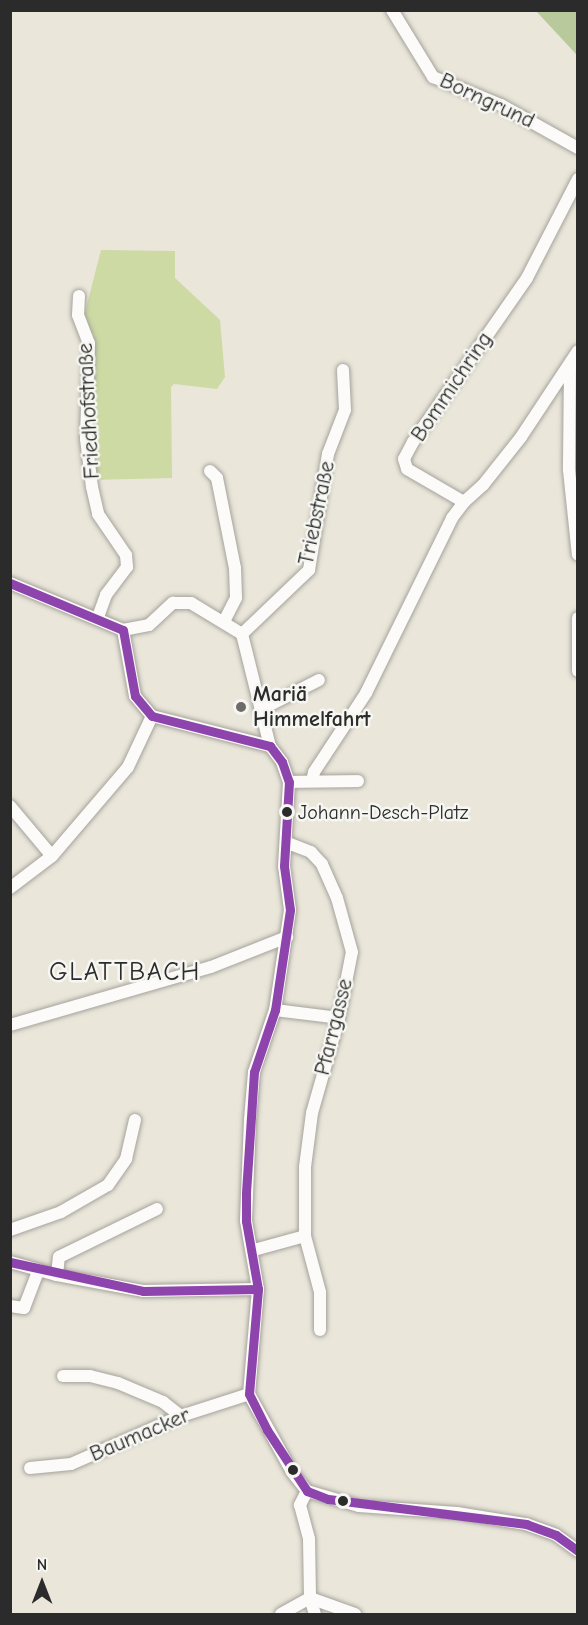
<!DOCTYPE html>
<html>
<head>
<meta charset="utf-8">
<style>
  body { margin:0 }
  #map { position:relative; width:588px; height:1625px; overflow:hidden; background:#eae6da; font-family:"Comic Neue",sans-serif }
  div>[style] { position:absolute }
  .green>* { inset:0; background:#cddaa4 }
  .forest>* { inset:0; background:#b8ca9b }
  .roads { filter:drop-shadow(0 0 2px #a5a39c) drop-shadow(0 0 2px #a5a39c) }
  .minor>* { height:12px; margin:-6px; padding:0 6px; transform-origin:6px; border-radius:6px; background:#fcfbf9 }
  .bus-1>* { height:9px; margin:-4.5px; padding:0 4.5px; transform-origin:4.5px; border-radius:4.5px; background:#8e44ad }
  .dots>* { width:16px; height:16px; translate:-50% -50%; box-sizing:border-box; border:3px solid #f6f6f2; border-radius:50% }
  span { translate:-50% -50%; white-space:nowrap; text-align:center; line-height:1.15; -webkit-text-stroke:5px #f6f6f2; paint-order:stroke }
  .bus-label { font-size:20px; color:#2b2b2b }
  .left { translate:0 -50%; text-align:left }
  .street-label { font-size:22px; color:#2b2b2b }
  .poi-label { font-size:22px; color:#2b2b2b; font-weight:700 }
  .quarter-label { font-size:26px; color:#2b2b2b; letter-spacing:1.5px }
  .frame { position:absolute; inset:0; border:12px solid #2b2b2b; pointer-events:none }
  .north { position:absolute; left:12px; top:1553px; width:60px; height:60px; -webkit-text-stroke:4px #f6f6f2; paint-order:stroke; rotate:0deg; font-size:16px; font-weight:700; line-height:24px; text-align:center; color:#2b2b2b }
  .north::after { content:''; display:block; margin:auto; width:21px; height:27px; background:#2b2b2b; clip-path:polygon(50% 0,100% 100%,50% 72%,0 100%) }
</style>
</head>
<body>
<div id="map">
  <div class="green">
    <i style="clip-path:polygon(101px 250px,175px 251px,175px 278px,220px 320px,225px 377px,217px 389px,174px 384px,171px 387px,172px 478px,92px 480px,94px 334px,88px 333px,84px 316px)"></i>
  </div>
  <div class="forest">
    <i style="clip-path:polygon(536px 11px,577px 11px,577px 56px,575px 53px)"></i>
  </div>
  <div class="roads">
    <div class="minor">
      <i style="left:392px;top:10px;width:79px;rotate:58.5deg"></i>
      <i style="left:433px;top:77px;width:74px;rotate:22.4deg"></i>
      <i style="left:501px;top:105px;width:88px;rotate:29.2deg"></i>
      <i style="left:578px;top:179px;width:111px;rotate:117.3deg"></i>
      <i style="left:527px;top:278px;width:200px;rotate:124.8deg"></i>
      <i style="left:413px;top:442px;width:19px;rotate:118deg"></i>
      <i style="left:404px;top:459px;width:10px;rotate:73deg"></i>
      <i style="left:407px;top:469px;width:66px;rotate:30.1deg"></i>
      <i style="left:464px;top:502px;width:25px;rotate:-42deg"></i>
      <i style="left:483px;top:485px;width:61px;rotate:-51.6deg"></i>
      <i style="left:521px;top:437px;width:103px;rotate:-56.5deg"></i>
      <i style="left:79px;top:296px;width:19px;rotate:93deg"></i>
      <i style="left:78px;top:315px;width:30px;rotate:69deg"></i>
      <i style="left:89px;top:343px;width:96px;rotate:91.8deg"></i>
      <i style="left:86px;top:439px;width:48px;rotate:82.9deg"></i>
      <i style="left:92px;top:487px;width:28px;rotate:77deg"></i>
      <i style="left:98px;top:514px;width:50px;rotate:55.7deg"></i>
      <i style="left:126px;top:555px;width:12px;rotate:85deg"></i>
      <i style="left:127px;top:567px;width:35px;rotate:127deg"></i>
      <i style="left:106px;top:595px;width:23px;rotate:110deg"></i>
      <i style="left:570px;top:366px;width:104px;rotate:90.6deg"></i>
      <i style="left:569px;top:470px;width:85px;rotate:84deg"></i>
      <i style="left:210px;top:471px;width:10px;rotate:45deg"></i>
      <i style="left:217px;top:478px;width:92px;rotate:78.7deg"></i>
      <i style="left:235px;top:568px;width:30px;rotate:88deg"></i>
      <i style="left:236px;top:598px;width:27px;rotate:117deg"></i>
      <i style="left:10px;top:583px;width:122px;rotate:22.6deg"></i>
      <i style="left:123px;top:630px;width:67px;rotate:79.7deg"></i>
      <i style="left:135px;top:696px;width:26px;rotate:50deg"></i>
      <i style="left:152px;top:716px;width:122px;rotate:14.3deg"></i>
      <i style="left:578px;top:618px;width:53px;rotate:90deg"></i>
      <i style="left:123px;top:630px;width:26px;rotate:-11deg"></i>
      <i style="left:149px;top:625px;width:33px;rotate:-43deg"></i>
      <i style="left:173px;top:603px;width:18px"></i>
      <i style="left:191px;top:603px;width:60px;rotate:31.3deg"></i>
      <i style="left:242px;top:634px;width:115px;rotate:76deg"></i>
      <i style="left:270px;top:746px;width:20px;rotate:53deg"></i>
      <i style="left:282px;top:762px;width:21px;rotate:71deg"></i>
      <i style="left:289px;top:782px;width:84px;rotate:93.4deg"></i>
      <i style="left:284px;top:866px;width:44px;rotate:82.2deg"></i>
      <i style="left:290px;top:910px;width:101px;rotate:98.5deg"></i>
      <i style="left:275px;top:1010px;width:65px;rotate:108.7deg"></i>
      <i style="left:254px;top:1072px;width:48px;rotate:94.8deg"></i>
      <i style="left:250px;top:1120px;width:101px;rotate:92.3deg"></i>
      <i style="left:246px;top:1221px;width:69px;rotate:80deg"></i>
      <i style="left:258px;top:1289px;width:105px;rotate:94.9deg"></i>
      <i style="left:249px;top:1394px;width:89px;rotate:61.1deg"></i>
      <i style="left:292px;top:1472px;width:24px;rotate:52deg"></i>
      <i style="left:307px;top:1491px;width:54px;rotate:16.1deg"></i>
      <i style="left:359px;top:1506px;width:98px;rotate:4.1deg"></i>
      <i style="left:457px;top:1513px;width:70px;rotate:9.1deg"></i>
      <i style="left:526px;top:1524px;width:32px;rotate:20deg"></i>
      <i style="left:556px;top:1535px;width:27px;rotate:36deg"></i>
      <i style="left:242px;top:634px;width:93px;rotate:-43.7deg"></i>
      <i style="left:309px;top:570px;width:118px;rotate:-80.7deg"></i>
      <i style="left:328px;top:454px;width:47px;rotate:-68.9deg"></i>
      <i style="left:345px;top:410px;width:40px;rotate:-92.9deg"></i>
      <i style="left:260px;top:710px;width:66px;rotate:-27deg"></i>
      <i style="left:312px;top:781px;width:9px;rotate:-77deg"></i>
      <i style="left:314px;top:772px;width:95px;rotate:-56.6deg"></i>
      <i style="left:366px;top:693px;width:195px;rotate:-63.8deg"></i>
      <i style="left:452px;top:518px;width:20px;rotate:-53deg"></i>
      <i style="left:289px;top:782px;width:69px;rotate:-0.8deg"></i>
      <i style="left:10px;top:806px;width:65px;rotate:50deg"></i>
      <i style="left:10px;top:888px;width:53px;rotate:-37.3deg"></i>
      <i style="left:52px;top:856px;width:117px;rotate:-49.5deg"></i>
      <i style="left:128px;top:767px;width:56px;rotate:-64.8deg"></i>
      <i style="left:275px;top:1010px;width:64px;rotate:7.1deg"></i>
      <i style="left:10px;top:1025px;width:209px;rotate:-16.1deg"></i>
      <i style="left:211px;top:967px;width:82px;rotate:-21.5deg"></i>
      <i style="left:10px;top:1230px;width:54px;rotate:-19.4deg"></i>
      <i style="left:61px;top:1212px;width:54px;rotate:-29.9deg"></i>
      <i style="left:108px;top:1185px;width:32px;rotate:-55deg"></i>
      <i style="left:126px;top:1159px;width:40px;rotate:-77deg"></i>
      <i style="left:305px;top:1236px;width:58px;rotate:75deg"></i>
      <i style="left:320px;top:1292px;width:38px;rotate:90deg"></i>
      <i style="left:254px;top:1250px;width:53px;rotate:-15.4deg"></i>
      <i style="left:305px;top:1236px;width:69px;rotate:-90deg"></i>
      <i style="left:305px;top:1167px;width:54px;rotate:-82.6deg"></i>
      <i style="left:312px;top:1113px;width:99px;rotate:-74.1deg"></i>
      <i style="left:339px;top:1018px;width:67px;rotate:-78.9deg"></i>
      <i style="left:352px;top:952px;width:56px;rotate:-105.5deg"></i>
      <i style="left:337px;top:898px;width:37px;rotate:-114deg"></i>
      <i style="left:322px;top:864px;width:16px;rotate:-133deg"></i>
      <i style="left:311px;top:852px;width:26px;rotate:-159deg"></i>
      <i style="left:10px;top:1262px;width:49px;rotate:15.5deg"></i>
      <i style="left:57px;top:1275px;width:87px;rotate:10.5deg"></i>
      <i style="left:143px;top:1291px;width:115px;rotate:-1deg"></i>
      <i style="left:57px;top:1275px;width:18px;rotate:-84deg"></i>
      <i style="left:59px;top:1257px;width:109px;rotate:-26.1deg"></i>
      <i style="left:10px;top:1306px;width:14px;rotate:8deg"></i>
      <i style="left:24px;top:1308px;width:40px;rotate:-69deg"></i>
      <i style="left:63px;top:1376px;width:27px"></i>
      <i style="left:90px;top:1376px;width:29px;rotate:14deg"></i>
      <i style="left:118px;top:1383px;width:49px;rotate:22.9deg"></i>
      <i style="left:163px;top:1402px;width:23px;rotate:38deg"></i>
      <i style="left:30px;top:1468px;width:41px;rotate:-5.6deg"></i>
      <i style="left:71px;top:1464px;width:120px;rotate:-23.6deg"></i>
      <i style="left:181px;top:1416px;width:71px;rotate:-17.9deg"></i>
      <i style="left:307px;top:1491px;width:16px;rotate:117deg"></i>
      <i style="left:300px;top:1505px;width:35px;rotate:75deg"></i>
      <i style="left:309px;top:1539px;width:59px;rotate:89deg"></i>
      <i style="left:310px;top:1598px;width:17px;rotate:73deg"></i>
      <i style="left:310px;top:1598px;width:48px;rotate:19.6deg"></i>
      <i style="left:281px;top:1614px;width:33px;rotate:-29deg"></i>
    </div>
  </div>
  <div class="bus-1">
    <i style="left:10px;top:583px;width:122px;rotate:22.6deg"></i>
    <i style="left:123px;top:630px;width:67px;rotate:79.7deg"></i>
    <i style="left:135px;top:696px;width:26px;rotate:50deg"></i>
    <i style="left:152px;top:716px;width:122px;rotate:14.3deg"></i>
    <i style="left:270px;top:746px;width:20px;rotate:53deg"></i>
    <i style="left:282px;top:762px;width:21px;rotate:71deg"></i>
    <i style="left:289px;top:782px;width:84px;rotate:93.4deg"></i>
    <i style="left:284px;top:866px;width:44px;rotate:82.2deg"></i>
    <i style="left:290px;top:910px;width:101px;rotate:98.5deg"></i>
    <i style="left:275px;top:1010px;width:65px;rotate:108.7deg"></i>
    <i style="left:254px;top:1072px;width:122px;rotate:93.8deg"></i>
    <i style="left:246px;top:1194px;width:27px;rotate:90deg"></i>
    <i style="left:246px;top:1221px;width:69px;rotate:80deg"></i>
    <i style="left:258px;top:1289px;width:105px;rotate:94.9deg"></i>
    <i style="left:249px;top:1394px;width:40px;rotate:63.4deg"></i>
    <i style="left:267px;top:1430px;width:73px;rotate:56.7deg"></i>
    <i style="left:307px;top:1491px;width:22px;rotate:21deg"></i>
    <i style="left:328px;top:1499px;width:200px;rotate:7.2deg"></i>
    <i style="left:526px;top:1524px;width:32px;rotate:20deg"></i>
    <i style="left:556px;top:1535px;width:27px;rotate:36deg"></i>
    <i style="left:10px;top:1262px;width:136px;rotate:12.3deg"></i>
    <i style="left:143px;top:1291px;width:115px;rotate:-1deg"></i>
  </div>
  <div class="dots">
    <i style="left:241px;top:707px;background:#6e6c68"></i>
    <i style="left:287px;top:812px;background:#2b2b2b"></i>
    <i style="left:293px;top:1470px;background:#2b2b2b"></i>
    <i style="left:343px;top:1501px;background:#2b2b2b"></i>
  </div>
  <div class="bus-label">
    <span class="left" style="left:298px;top:812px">Johann-Desch-Platz</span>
  </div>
  <div class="street-label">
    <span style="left:487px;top:101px;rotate:25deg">Borngrund</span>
    <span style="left:452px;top:387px;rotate:-56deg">Bommichring</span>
    <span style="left:89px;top:411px;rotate:-93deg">Friedhofstraße</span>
    <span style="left:317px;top:513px;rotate:-78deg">Triebstraße</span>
    <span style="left:334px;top:1027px;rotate:-76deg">Pfarrgasse</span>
    <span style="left:140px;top:1435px;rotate:-23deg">Baumacker</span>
  </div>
  <div class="poi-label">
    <span class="left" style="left:253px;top:707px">Mariä<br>Himmelfahrt</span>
  </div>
  <div class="quarter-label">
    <span style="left:125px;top:973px">GLATTBACH</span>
  </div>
  <div class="frame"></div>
  <div class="north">N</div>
</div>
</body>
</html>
